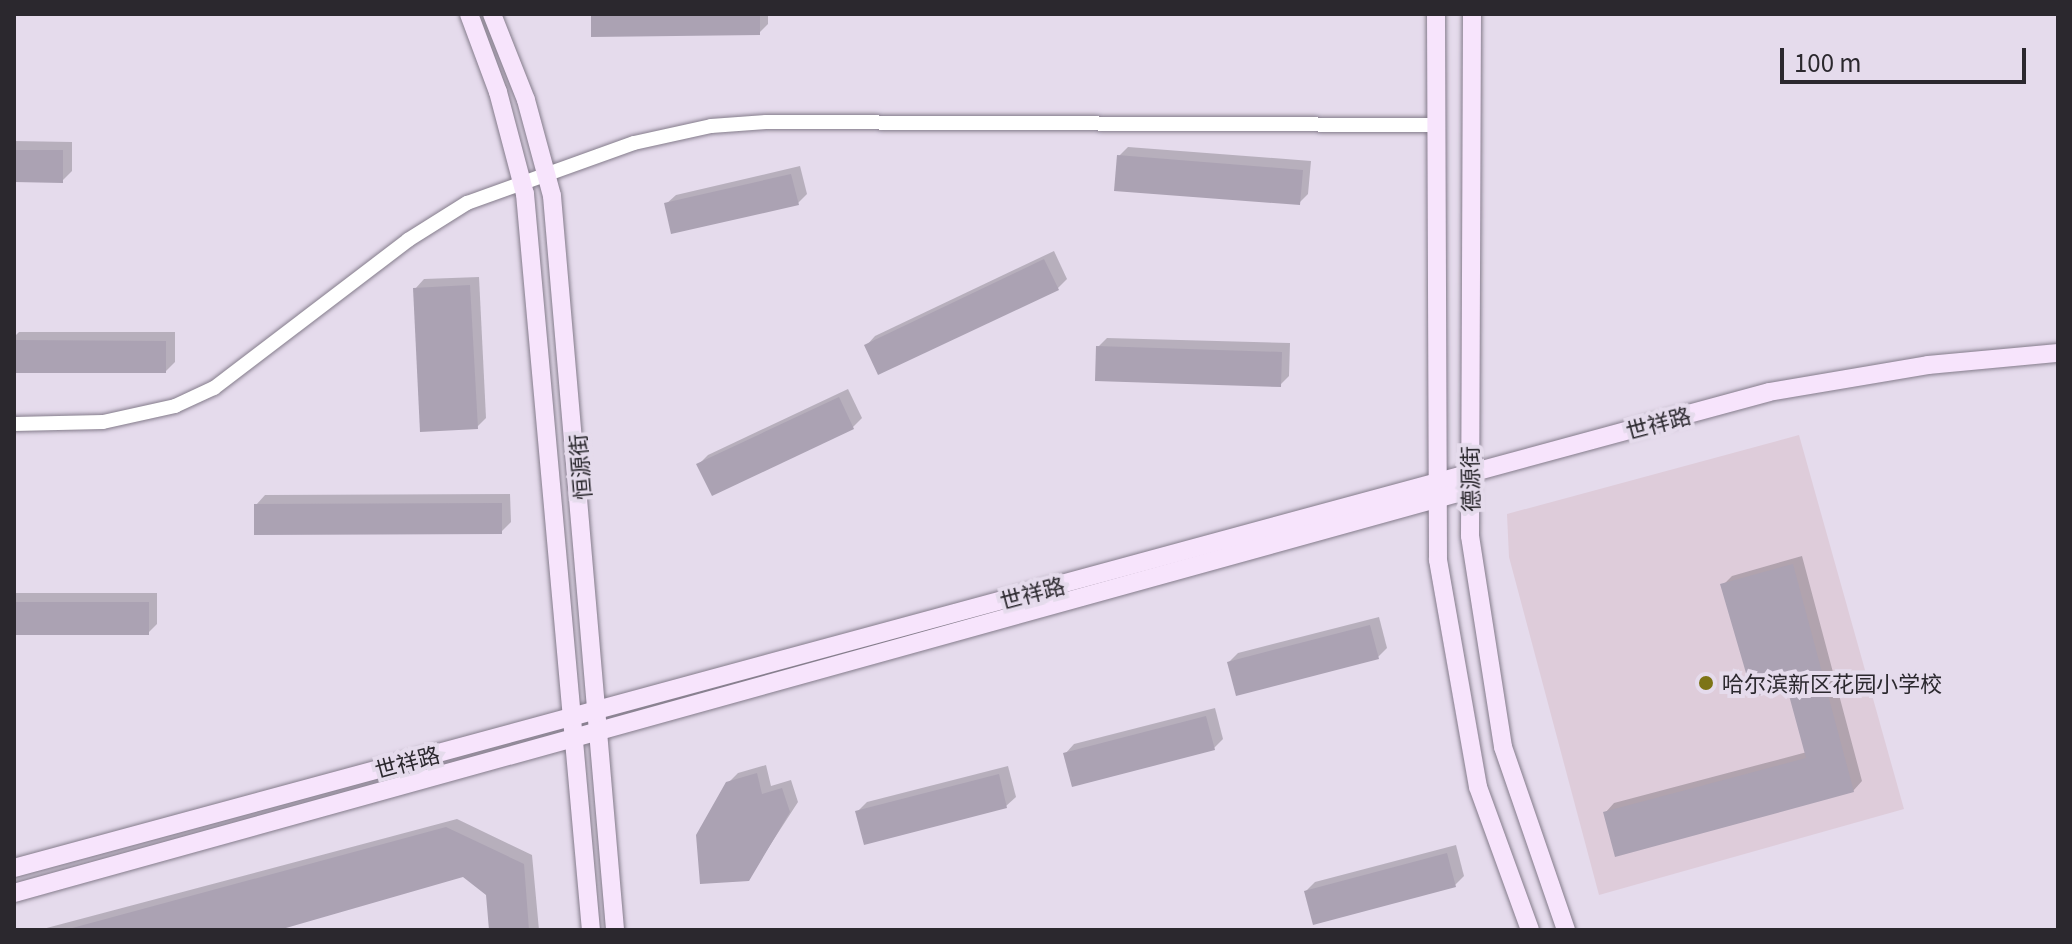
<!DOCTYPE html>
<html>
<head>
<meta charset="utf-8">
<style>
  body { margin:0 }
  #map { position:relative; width:2072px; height:944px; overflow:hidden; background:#e5dbec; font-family:Georgia,"Noto Sans SC",serif }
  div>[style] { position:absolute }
  .education>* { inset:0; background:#deccda }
  .shadow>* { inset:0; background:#0003 }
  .building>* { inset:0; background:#aba2b3 }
  .roads { filter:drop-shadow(0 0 2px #847c8b) drop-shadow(0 0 2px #847c8b) }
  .street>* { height:14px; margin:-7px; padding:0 7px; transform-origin:7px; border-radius:7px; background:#fff }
  .secondary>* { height:18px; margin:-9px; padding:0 9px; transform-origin:9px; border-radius:9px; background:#f7e4fc }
  .dots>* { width:22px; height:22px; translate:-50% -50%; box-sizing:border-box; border:4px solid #e5dbec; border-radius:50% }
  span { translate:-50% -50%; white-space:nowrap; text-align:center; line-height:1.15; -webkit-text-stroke:8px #e5dbec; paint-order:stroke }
  .street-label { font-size:22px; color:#2b282e }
  .poi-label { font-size:22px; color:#2b282e }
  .left { translate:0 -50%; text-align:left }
  .frame { position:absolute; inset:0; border:16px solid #2b282e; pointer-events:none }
  .scale { position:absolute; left:1780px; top:48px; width:246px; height:36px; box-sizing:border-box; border:4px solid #2b282e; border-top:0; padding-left:10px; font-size:24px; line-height:28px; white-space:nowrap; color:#2b282e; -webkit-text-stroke:6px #e5dbec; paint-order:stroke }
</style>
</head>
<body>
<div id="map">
  <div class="education">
    <i style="clip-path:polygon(1799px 435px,1904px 809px,1599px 895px,1509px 557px,1507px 514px)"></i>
  </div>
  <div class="shadow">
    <i style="clip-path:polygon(593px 14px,768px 14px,768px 24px,759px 33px)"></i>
    <i style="clip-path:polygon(14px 141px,72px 142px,72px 171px,62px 181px,14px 180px)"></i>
    <i style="clip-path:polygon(1128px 147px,1311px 161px,1308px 194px,1299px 203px,1119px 156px)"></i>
    <i style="clip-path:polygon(800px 166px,807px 194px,798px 203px,666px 204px,676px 195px)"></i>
    <i style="clip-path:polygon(1054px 251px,1067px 279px,1058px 288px,866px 346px,875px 336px)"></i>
    <i style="clip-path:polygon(479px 277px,486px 418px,477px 427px,415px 289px,424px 279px)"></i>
    <i style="clip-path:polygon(19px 332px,175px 332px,175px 362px,166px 371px,14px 371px,14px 337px)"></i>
    <i style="clip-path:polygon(1107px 338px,1290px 343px,1289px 376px,1280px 385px,1098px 347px)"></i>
    <i style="clip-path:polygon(848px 389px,862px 418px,853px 427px,699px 464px,708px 455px)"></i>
    <i style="clip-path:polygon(510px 494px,511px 522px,501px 532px,256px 505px,265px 495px)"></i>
    <i style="clip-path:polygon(1802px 556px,1862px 781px,1853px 791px,1605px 813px,1614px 803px,1807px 752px,1789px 686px,1723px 585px,1732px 576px)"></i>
    <i style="clip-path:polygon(14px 593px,157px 593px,157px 624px,148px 633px,14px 633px)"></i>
    <i style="clip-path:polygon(1379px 617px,1387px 648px,1378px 657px,1229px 662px,1238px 653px)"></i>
    <i style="clip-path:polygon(1215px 708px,1223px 739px,1214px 748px,1065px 754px,1074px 744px)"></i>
    <i style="clip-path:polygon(766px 765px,771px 786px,791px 780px,798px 802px,748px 879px,728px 783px,738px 773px)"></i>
    <i style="clip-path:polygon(1008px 766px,1016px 797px,1006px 806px,857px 812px,867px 802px)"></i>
    <i style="clip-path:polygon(457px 819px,532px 855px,539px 930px,491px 930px,488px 894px,463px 875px,271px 930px,39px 930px)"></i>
    <i style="clip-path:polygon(1456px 845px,1464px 876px,1455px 885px,1306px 891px,1315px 882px)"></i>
  </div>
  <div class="building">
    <i style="clip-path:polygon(591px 14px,760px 14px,760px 35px,591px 37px)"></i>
    <i style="clip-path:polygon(14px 150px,63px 150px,63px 183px,14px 182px)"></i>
    <i style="clip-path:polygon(1117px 155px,1303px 170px,1300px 205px,1114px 191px)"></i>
    <i style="clip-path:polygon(791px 174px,799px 205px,671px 234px,664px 203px)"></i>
    <i style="clip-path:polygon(1044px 259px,1059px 290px,878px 375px,864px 345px)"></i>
    <i style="clip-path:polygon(470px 285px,478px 429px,420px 432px,413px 288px)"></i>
    <i style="clip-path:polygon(14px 340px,166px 341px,166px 373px,14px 373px)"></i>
    <i style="clip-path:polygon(1096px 346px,1282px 352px,1281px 387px,1095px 381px)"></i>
    <i style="clip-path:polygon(839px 397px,854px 429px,712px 496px,696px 464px)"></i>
    <i style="clip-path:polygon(502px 503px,502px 534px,254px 535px,254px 504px)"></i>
    <i style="clip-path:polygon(1793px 564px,1854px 792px,1615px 857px,1603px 812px,1806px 758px,1787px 688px,1753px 697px,1720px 584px)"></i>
    <i style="clip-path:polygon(14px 602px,149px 602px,149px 635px,14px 635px)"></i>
    <i style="clip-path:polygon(1370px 625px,1379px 659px,1236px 696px,1227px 662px)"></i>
    <i style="clip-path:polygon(1206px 716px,1215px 750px,1072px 787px,1063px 753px)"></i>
    <i style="clip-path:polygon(757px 773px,762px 794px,782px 788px,790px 812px,749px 881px,700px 884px,696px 835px,726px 782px)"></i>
    <i style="clip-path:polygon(999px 774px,1007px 808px,864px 845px,855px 811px)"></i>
    <i style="clip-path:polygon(446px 827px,524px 864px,529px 930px,489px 930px,486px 895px,463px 877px,279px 930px,65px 930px)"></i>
    <i style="clip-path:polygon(1447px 853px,1456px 887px,1313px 925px,1304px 891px)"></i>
  </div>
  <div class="roads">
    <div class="street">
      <i style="left:14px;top:424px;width:89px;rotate:-1.3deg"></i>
      <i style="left:103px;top:422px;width:74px;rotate:-12.5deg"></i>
      <i style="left:175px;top:406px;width:43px;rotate:-24.8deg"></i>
      <i style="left:214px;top:388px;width:244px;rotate:-37.3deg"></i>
      <i style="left:408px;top:240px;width:70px;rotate:-32.1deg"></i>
      <i style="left:467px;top:203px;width:177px;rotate:-19.8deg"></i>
      <i style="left:634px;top:143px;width:79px;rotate:-12.4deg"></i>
      <i style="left:711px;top:126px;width:55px;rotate:-4.2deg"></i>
      <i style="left:766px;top:122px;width:669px;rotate:0.26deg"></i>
    </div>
    <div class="secondary">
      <i style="left:469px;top:14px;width:83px;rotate:69.6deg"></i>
      <i style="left:498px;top:92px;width:106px;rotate:75.2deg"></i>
      <i style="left:525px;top:194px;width:739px;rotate:84.88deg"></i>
      <i style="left:492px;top:14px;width:92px;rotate:68.4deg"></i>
      <i style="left:526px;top:100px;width:99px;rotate:74.8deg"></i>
      <i style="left:552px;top:196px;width:737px;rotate:85.09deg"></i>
      <i style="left:1436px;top:14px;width:546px;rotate:89.79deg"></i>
      <i style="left:1438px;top:560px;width:230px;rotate:80deg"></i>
      <i style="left:1478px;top:787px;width:152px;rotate:70deg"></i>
      <i style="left:1472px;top:14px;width:522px;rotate:90.22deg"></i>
      <i style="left:1470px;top:536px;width:214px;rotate:81.1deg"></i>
      <i style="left:1503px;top:747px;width:194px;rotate:71deg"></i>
      <i style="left:14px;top:868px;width:1818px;rotate:-15.17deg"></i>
      <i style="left:1769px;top:392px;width:161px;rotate:-9.6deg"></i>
      <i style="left:1928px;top:365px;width:131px;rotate:-5.3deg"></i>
      <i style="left:14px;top:893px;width:1509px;rotate:-15.49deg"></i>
    </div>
  </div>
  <div class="dots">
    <i style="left:1706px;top:683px;background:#7d7416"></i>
  </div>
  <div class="street-label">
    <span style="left:1658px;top:422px;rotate:-15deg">世祥路</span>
    <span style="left:579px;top:467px;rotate:-95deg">恒源街</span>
    <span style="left:1469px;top:479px;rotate:-91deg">德源街</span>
    <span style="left:1032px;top:592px;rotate:-15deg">世祥路</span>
    <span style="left:407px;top:761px;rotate:-15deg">世祥路</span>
  </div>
  <div class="poi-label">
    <span class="left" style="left:1722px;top:683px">哈尔滨新区花园小学校</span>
  </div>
  <div class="frame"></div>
  <div class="scale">100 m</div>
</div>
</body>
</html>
